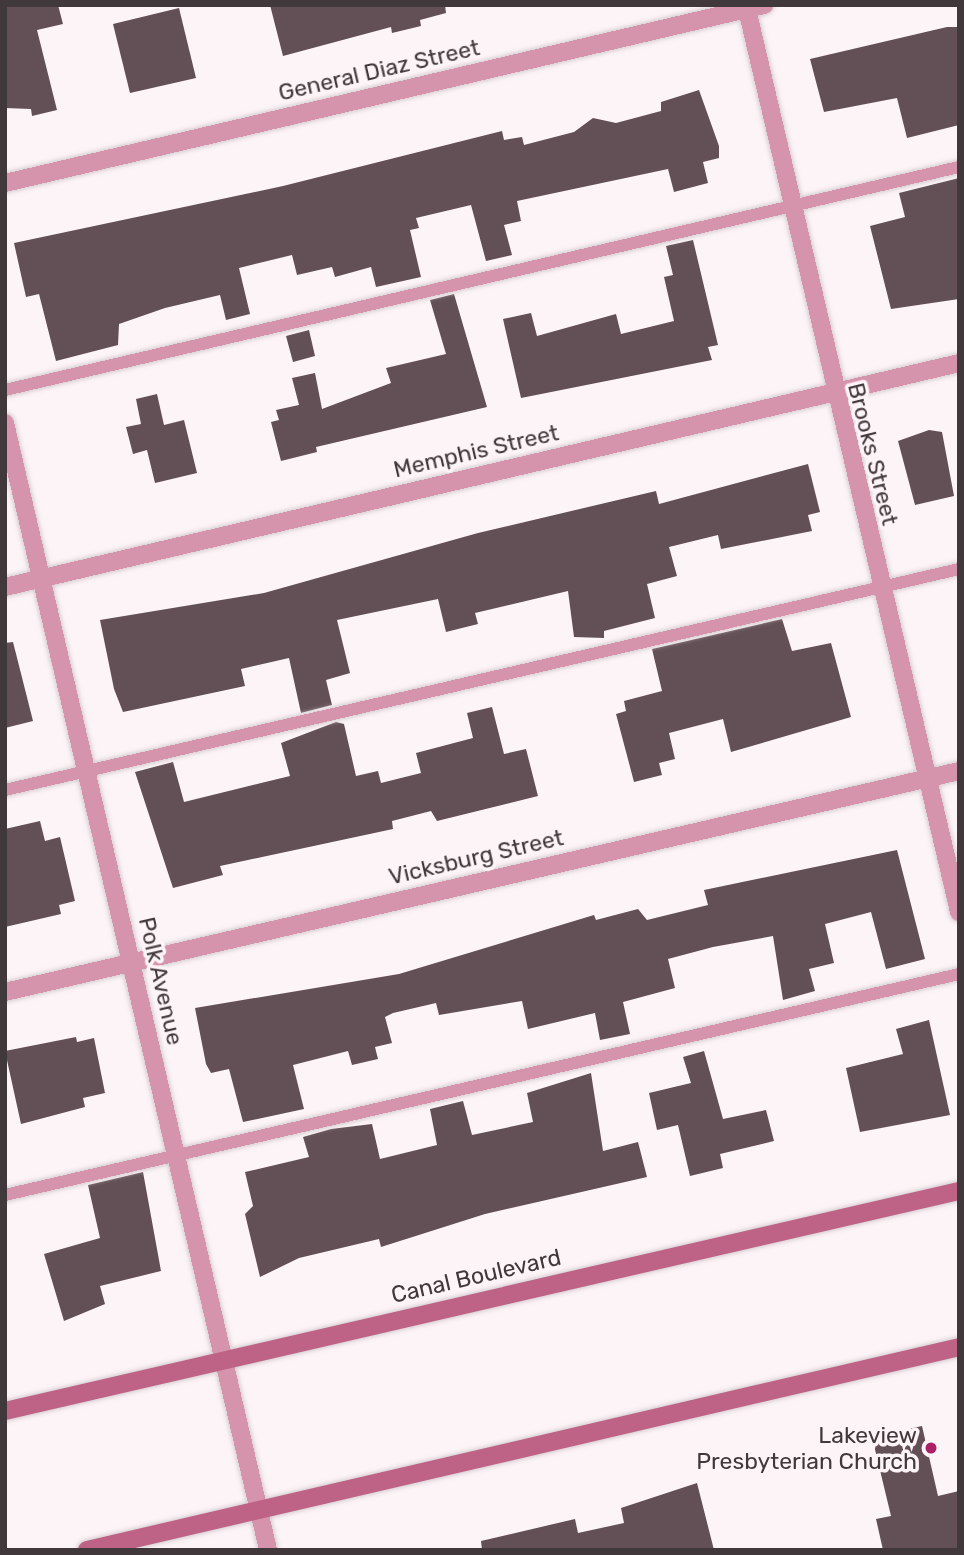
<!DOCTYPE html>
<html>
<head>
<meta charset="utf-8">
<style>
  body { margin:0 }
  #map { position:relative; width:964px; height:1555px; overflow:hidden; background:#fdf4f7; font-family:Rubik,sans-serif }
  div>[style] { position:absolute }
  .building>* { inset:0; background:#625056 }
  .roads { filter:drop-shadow(0 0 2px #d7ced1) drop-shadow(0 0 2px #d7ced1) }
  .service>* { height:12px; margin:-6px; padding:0 6px; transform-origin:6px; border-radius:6px; background:#d594ab }
  .minor>* { height:18px; margin:-9px; padding:0 9px; transform-origin:9px; border-radius:9px; background:#d594ab }
  .secondary>* { height:18px; margin:-9px; padding:0 9px; transform-origin:9px; border-radius:9px; background:#be6286 }
  .dots>* { width:19px; height:19px; translate:-50% -50%; box-sizing:border-box; border:4px solid #fdf4f7; border-radius:50% }
  span { translate:-50% -50%; white-space:nowrap; text-align:center; line-height:1.15; -webkit-text-stroke:7px #fdf4f7; paint-order:stroke }
  .street-label { font-size:23px; color:#40383a }
  .poi-label { font-size:23px; color:#40383a }
  .right { translate:-100% -50%; text-align:right }
  .frame { position:absolute; inset:0; border:7px solid #40383a; pointer-events:none }
</style>
</head>
<body>
<div id="map">
  <div class="building">
    <i style="clip-path:polygon(5px 5px,58px 5px,63px 24px,37px 30px,57px 110px,32px 116px,31px 109px,5px 108px)"></i>
    <i style="clip-path:polygon(270px 5px,445px 5px,446px 13px,420px 20px,421px 26px,392px 33px,391px 27px,283px 56px)"></i>
    <i style="clip-path:polygon(179px 8px,196px 78px,130px 93px,113px 24px)"></i>
    <i style="clip-path:polygon(947px 27px,959px 27px,959px 125px,907px 138px,897px 98px,824px 112px,810px 59px)"></i>
    <i style="clip-path:polygon(699px 90px,719px 146px,719px 158px,703px 162px,708px 183px,674px 192px,668px 169px,517px 201px,521px 221px,504px 225px,512px 255px,486px 261px,471px 205px,416px 218px,419px 228px,410px 230px,421px 277px,376px 287px,371px 267px,335px 277px,332px 267px,297px 275px,292px 255px,239px 268px,250px 314px,226px 320px,220px 295px,165px 308px,119px 324px,118px 345px,56px 361px,39px 294px,26px 297px,14px 243px,283px 186px,502px 131px,504px 140px,522px 137px,524px 145px,574px 132px,593px 118px,616px 123px,661px 111px,661px 102px)"></i>
    <i style="clip-path:polygon(959px 178px,959px 299px,891px 309px,870px 226px,905px 217px,899px 193px)"></i>
    <i style="clip-path:polygon(693px 240px,718px 345px,708px 347px,712px 360px,521px 398px,503px 319px,531px 313px,537px 336px,616px 314px,621px 334px,674px 321px,664px 277px,673px 275px,666px 246px)"></i>
    <i style="clip-path:polygon(454px 294px,487px 407px,316px 447px,317px 452px,281px 461px,271px 422px,279px 420px,276px 410px,299px 405px,292px 378px,315px 373px,322px 409px,391px 383px,386px 368px,446px 354px,430px 300px)"></i>
    <i style="clip-path:polygon(309px 330px,315px 356px,293px 362px,286px 336px)"></i>
    <i style="clip-path:polygon(157px 394px,164px 425px,184px 420px,197px 473px,155px 483px,147px 450px,133px 454px,126px 427px,141px 424px,136px 399px)"></i>
    <i style="clip-path:polygon(929px 430px,942px 432px,954px 496px,915px 505px,898px 441px)"></i>
    <i style="clip-path:polygon(808px 464px,820px 512px,808px 515px,812px 531px,721px 549px,718px 535px,669px 547px,677px 576px,647px 584px,655px 618px,604px 631px,604px 638px,574px 637px,568px 591px,475px 613px,478px 624px,446px 632px,438px 599px,337px 620px,350px 673px,326px 680px,332px 705px,301px 713px,289px 658px,241px 669px,245px 686px,123px 712px,114px 689px,100px 620px,264px 593px,478px 533px,656px 491px,659px 504px)"></i>
    <i style="clip-path:polygon(782px 619px,792px 651px,831px 643px,851px 717px,731px 752px,723px 719px,669px 733px,675px 759px,659px 763px,662px 775px,634px 782px,616px 714px,626px 711px,624px 701px,662px 691px,652px 649px)"></i>
    <i style="clip-path:polygon(13px 642px,33px 721px,5px 728px,5px 643px)"></i>
    <i style="clip-path:polygon(492px 707px,504px 754px,526px 749px,538px 796px,437px 821px,431px 811px,392px 821px,393px 829px,220px 866px,223px 875px,173px 888px,135px 772px,173px 762px,184px 802px,290px 776px,281px 743px,336px 722px,344px 724px,356px 776px,378px 771px,381px 783px,421px 773px,416px 753px,473px 738px,467px 713px)"></i>
    <i style="clip-path:polygon(40px 821px,45px 841px,60px 837px,75px 901px,59px 905px,61px 914px,5px 927px,5px 829px)"></i>
    <i style="clip-path:polygon(897px 850px,925px 959px,886px 969px,871px 912px,825px 924px,834px 963px,809px 969px,815px 991px,783px 1000px,773px 936px,713px 947px,668px 959px,675px 988px,623px 1002px,630px 1034px,600px 1040px,595px 1013px,528px 1029px,522px 1001px,439px 1015px,436px 1003px,393px 1013px,385px 1017px,392px 1043px,375px 1047px,378px 1059px,352px 1065px,348px 1051px,293px 1065px,304px 1109px,243px 1122px,229px 1069px,211px 1073px,206px 1064px,195px 1008px,399px 974px,594px 915px,596px 920px,638px 909px,647px 920px,708px 905px,704px 890px)"></i>
    <i style="clip-path:polygon(929px 1020px,950px 1115px,860px 1132px,846px 1068px,903px 1054px,896px 1029px)"></i>
    <i style="clip-path:polygon(76px 1037px,77px 1042px,94px 1038px,105px 1093px,83px 1098px,85px 1107px,21px 1124px,5px 1051px)"></i>
    <i style="clip-path:polygon(704px 1051px,723px 1119px,766px 1110px,774px 1141px,720px 1154px,723px 1168px,690px 1176px,678px 1125px,657px 1130px,649px 1093px,691px 1083px,683px 1057px)"></i>
    <i style="clip-path:polygon(591px 1073px,603px 1151px,638px 1142px,647px 1177px,485px 1214px,381px 1247px,379px 1239px,299px 1258px,260px 1277px,245px 1214px,253px 1206px,245px 1172px,309px 1157px,303px 1137px,331px 1129px,372px 1124px,380px 1159px,437px 1145px,430px 1109px,463px 1101px,472px 1135px,533px 1122px,527px 1093px)"></i>
    <i style="clip-path:polygon(143px 1172px,161px 1271px,100px 1286px,105px 1304px,64px 1321px,44px 1254px,100px 1238px,88px 1185px)"></i>
    <i style="clip-path:polygon(922px 1426px,938px 1496px,959px 1491px,959px 1550px,883px 1550px,876px 1519px,891px 1516px,872px 1437px)"></i>
    <i style="clip-path:polygon(697px 1483px,714px 1550px,482px 1550px,481px 1541px,575px 1519px,578px 1533px,624px 1523px,621px 1508px)"></i>
  </div>
  <div class="roads">
    <div class="service">
      <i style="left:5px;top:390px;width:980px;rotate:-13.16deg"></i>
      <i style="left:5px;top:790px;width:979px;rotate:-13.04deg"></i>
      <i style="left:5px;top:1195px;width:979px;rotate:-13.04deg"></i>
    </div>
    <div class="minor">
      <i style="left:746px;top:5px;width:932px;rotate:76.78deg"></i>
      <i style="left:5px;top:183px;width:780px;rotate:-13.2deg"></i>
      <i style="left:5px;top:423px;width:1157px;rotate:76.86deg"></i>
      <i style="left:5px;top:587px;width:980px;rotate:-13.21deg"></i>
      <i style="left:5px;top:992px;width:979px;rotate:-13.04deg"></i>
    </div>
    <div class="secondary">
      <i style="left:5px;top:1411px;width:979px;rotate:-12.99deg"></i>
      <i style="left:87px;top:1550px;width:895px;rotate:-13.1deg"></i>
    </div>
  </div>
  <div class="dots">
    <i style="left:931px;top:1448px;background:#aa2165"></i>
  </div>
  <div class="street-label">
    <span style="left:379px;top:70px;rotate:-13deg">General Diaz Street</span>
    <span style="left:476px;top:451px;rotate:-13deg">Memphis Street</span>
    <span style="left:873px;top:454px;rotate:76deg">Brooks Street</span>
    <span style="left:476px;top:857px;rotate:-13deg">Vicksburg Street</span>
    <span style="left:161px;top:981px;rotate:77deg">Polk Avenue</span>
    <span style="left:476px;top:1276px;rotate:-13deg">Canal Boulevard</span>
  </div>
  <div class="poi-label">
    <span class="right" style="left:917px;top:1448px">Lakeview<br>Presbyterian Church</span>
  </div>
  <div class="frame"></div>
</div>
</body>
</html>
